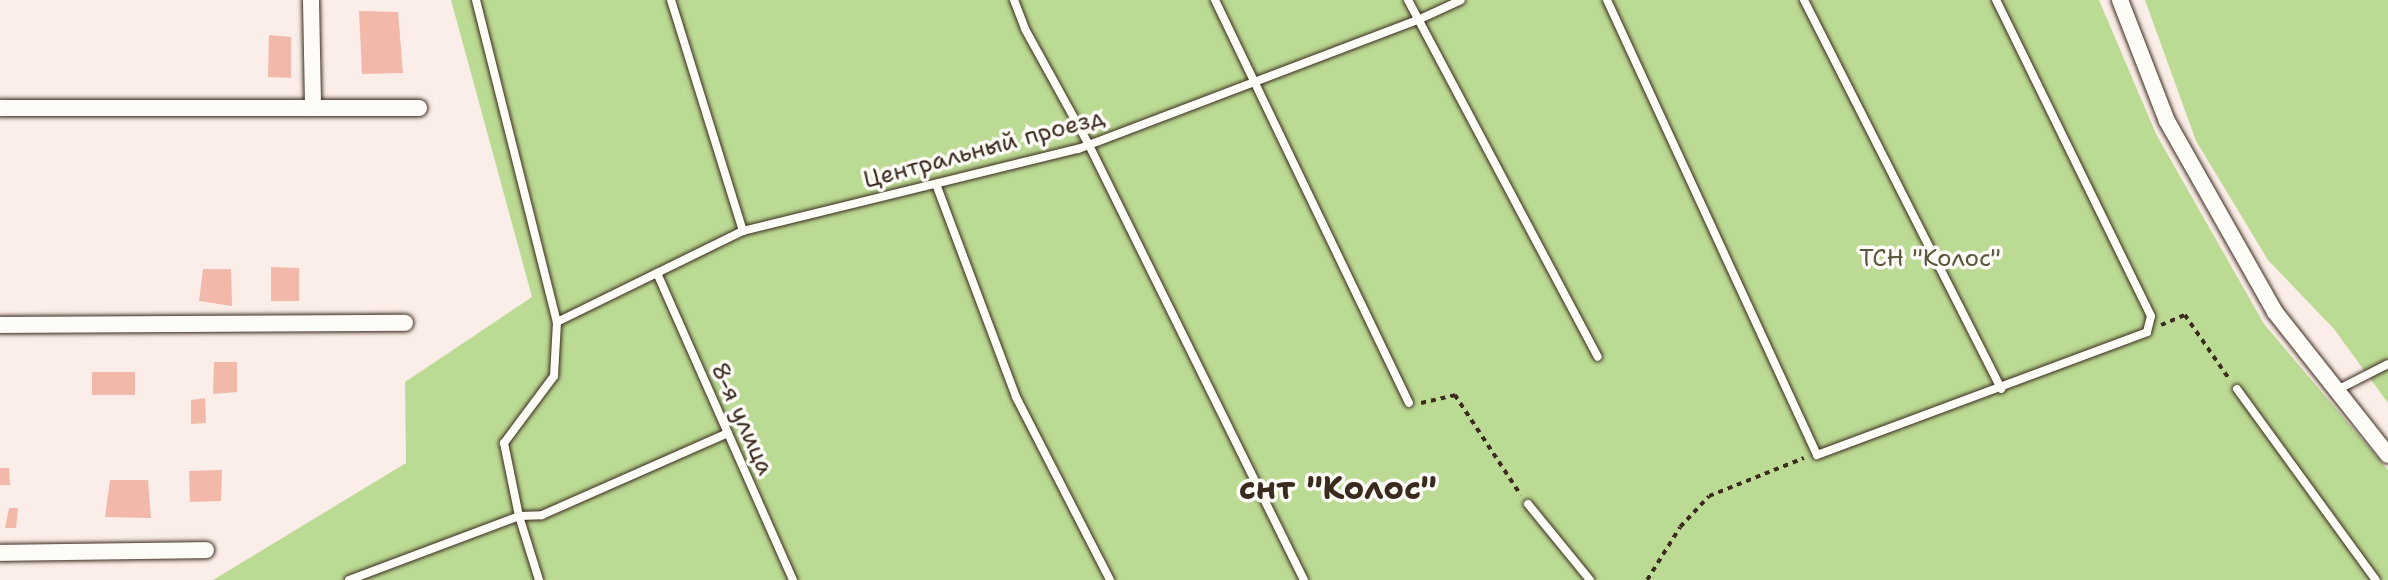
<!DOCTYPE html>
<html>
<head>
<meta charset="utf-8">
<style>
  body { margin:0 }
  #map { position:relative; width:2388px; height:580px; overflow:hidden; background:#fbeee8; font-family:"Shantell Sans",sans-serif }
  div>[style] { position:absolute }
  .green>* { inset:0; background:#bbda93 }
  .building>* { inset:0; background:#f2b8aa }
  .path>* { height:3.5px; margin-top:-1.75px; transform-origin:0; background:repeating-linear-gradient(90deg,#3b2a1e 0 5px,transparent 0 10px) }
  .roads { filter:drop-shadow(0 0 2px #3b2a1e) drop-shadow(0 0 2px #3b2a1e) }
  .lane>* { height:8px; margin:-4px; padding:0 4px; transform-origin:4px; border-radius:4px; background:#fdfcf7 }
  .street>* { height:16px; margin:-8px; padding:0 8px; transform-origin:8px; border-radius:8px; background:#fdfcf7 }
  span { translate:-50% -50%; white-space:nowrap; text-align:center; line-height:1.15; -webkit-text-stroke:7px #fdfcf7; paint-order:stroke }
  .street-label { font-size:24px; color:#3b2a1e }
  .park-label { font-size:24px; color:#5b563b }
  .district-label { font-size:32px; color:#3b2a1e; font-weight:700 }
</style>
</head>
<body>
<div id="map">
  <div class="green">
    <i style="clip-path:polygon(451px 0,2099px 0,2156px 134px,2264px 324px,2388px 470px,2388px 580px,213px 580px,406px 463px,405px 382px,532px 297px)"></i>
    <i style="clip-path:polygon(2145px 0,2388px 0,2388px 403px,2334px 329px,2268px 260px,2196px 141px)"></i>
  </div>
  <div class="building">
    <i style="clip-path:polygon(359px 11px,398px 12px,403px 73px,362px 74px)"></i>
    <i style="clip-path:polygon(269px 35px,291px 37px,291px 78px,268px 77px)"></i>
    <i style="clip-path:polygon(271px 267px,299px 268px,299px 301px,271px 301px)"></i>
    <i style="clip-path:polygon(203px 269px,231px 269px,232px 306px,199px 301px)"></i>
    <i style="clip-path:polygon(214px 362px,237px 362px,237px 392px,213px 394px)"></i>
    <i style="clip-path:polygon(92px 372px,135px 372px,135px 395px,92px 395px)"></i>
    <i style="clip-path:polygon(205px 398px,206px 423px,191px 424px,191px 400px)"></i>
    <i style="clip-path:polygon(0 468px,9px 468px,10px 485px,0 485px)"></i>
    <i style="clip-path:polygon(222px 470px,221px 501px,190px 502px,189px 471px)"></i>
    <i style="clip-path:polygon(110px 480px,148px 480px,151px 518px,105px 517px)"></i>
    <i style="clip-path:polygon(9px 508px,18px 508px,16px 528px,5px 528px)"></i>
  </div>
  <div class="path">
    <i style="left:2161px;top:325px;width:26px;rotate:-23deg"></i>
    <i style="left:2185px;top:315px;width:79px;rotate:55.3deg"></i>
    <i style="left:1421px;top:403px;width:35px;rotate:-13deg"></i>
    <i style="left:1455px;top:395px;width:120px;rotate:56.6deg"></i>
    <i style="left:1647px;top:580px;width:62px;rotate:-58.1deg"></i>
    <i style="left:1680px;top:527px;width:42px;rotate:-46.9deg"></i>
    <i style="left:1709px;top:496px;width:102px;rotate:-21.8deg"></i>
  </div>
  <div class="roads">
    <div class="lane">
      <i style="left:476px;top:0;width:332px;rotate:75.9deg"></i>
      <i style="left:557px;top:322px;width:54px;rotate:93.2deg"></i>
      <i style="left:554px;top:376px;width:84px;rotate:126.7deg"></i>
      <i style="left:504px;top:443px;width:75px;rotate:78.4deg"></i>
      <i style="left:519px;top:516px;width:67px;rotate:72.6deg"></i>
      <i style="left:671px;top:0;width:242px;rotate:72.7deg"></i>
      <i style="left:1014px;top:0;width:31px;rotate:69deg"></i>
      <i style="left:1025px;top:29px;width:132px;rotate:61.1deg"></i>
      <i style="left:1089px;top:145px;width:485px;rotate:63.7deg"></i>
      <i style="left:1215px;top:0;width:447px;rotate:64.3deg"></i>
      <i style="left:1408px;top:0;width:404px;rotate:62deg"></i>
      <i style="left:1607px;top:0;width:501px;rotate:65.22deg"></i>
      <i style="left:1817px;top:455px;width:352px;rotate:-20.4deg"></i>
      <i style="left:2147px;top:332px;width:16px;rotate:-76deg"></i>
      <i style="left:2151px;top:316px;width:352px;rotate:-116.1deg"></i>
      <i style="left:1804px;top:0;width:436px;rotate:63.1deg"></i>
      <i style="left:936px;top:184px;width:228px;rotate:69.4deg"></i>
      <i style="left:1016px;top:397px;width:206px;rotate:62.8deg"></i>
      <i style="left:657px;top:273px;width:336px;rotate:66.1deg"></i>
      <i style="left:557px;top:322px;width:207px;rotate:-26.1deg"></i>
      <i style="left:743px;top:231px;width:345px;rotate:-13.8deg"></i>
      <i style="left:1078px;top:149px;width:364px;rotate:-20.8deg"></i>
      <i style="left:1418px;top:20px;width:47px;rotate:-24.9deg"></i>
      <i style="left:2237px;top:389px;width:236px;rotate:54deg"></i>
      <i style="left:2337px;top:390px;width:57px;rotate:-27deg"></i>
      <i style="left:1528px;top:504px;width:98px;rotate:50.8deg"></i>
      <i style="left:349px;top:580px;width:182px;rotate:-20.6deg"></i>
      <i style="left:519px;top:516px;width:23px;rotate:-2deg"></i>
      <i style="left:542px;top:515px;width:203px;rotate:-23.8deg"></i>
    </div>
    <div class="street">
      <i style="left:311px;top:0;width:108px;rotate:88.9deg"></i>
      <i style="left:2120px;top:0;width:130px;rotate:68.8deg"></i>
      <i style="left:2167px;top:121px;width:219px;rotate:60.5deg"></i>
      <i style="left:2275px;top:312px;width:182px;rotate:51.7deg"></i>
      <i style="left:0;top:108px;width:419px"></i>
      <i style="left:0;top:325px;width:405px;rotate:-0.3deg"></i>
      <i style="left:0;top:553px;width:206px;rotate:-0.8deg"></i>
    </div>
  </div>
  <div class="street-label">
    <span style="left:984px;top:149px;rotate:-15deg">Центральный проезд</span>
    <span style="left:742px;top:419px;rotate:66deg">8-я улица</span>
  </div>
  <div class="park-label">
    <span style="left:1930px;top:259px">ТСН "Колос"</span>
  </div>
  <div class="district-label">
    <span style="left:1338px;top:488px">снт "Колос"</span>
  </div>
</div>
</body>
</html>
